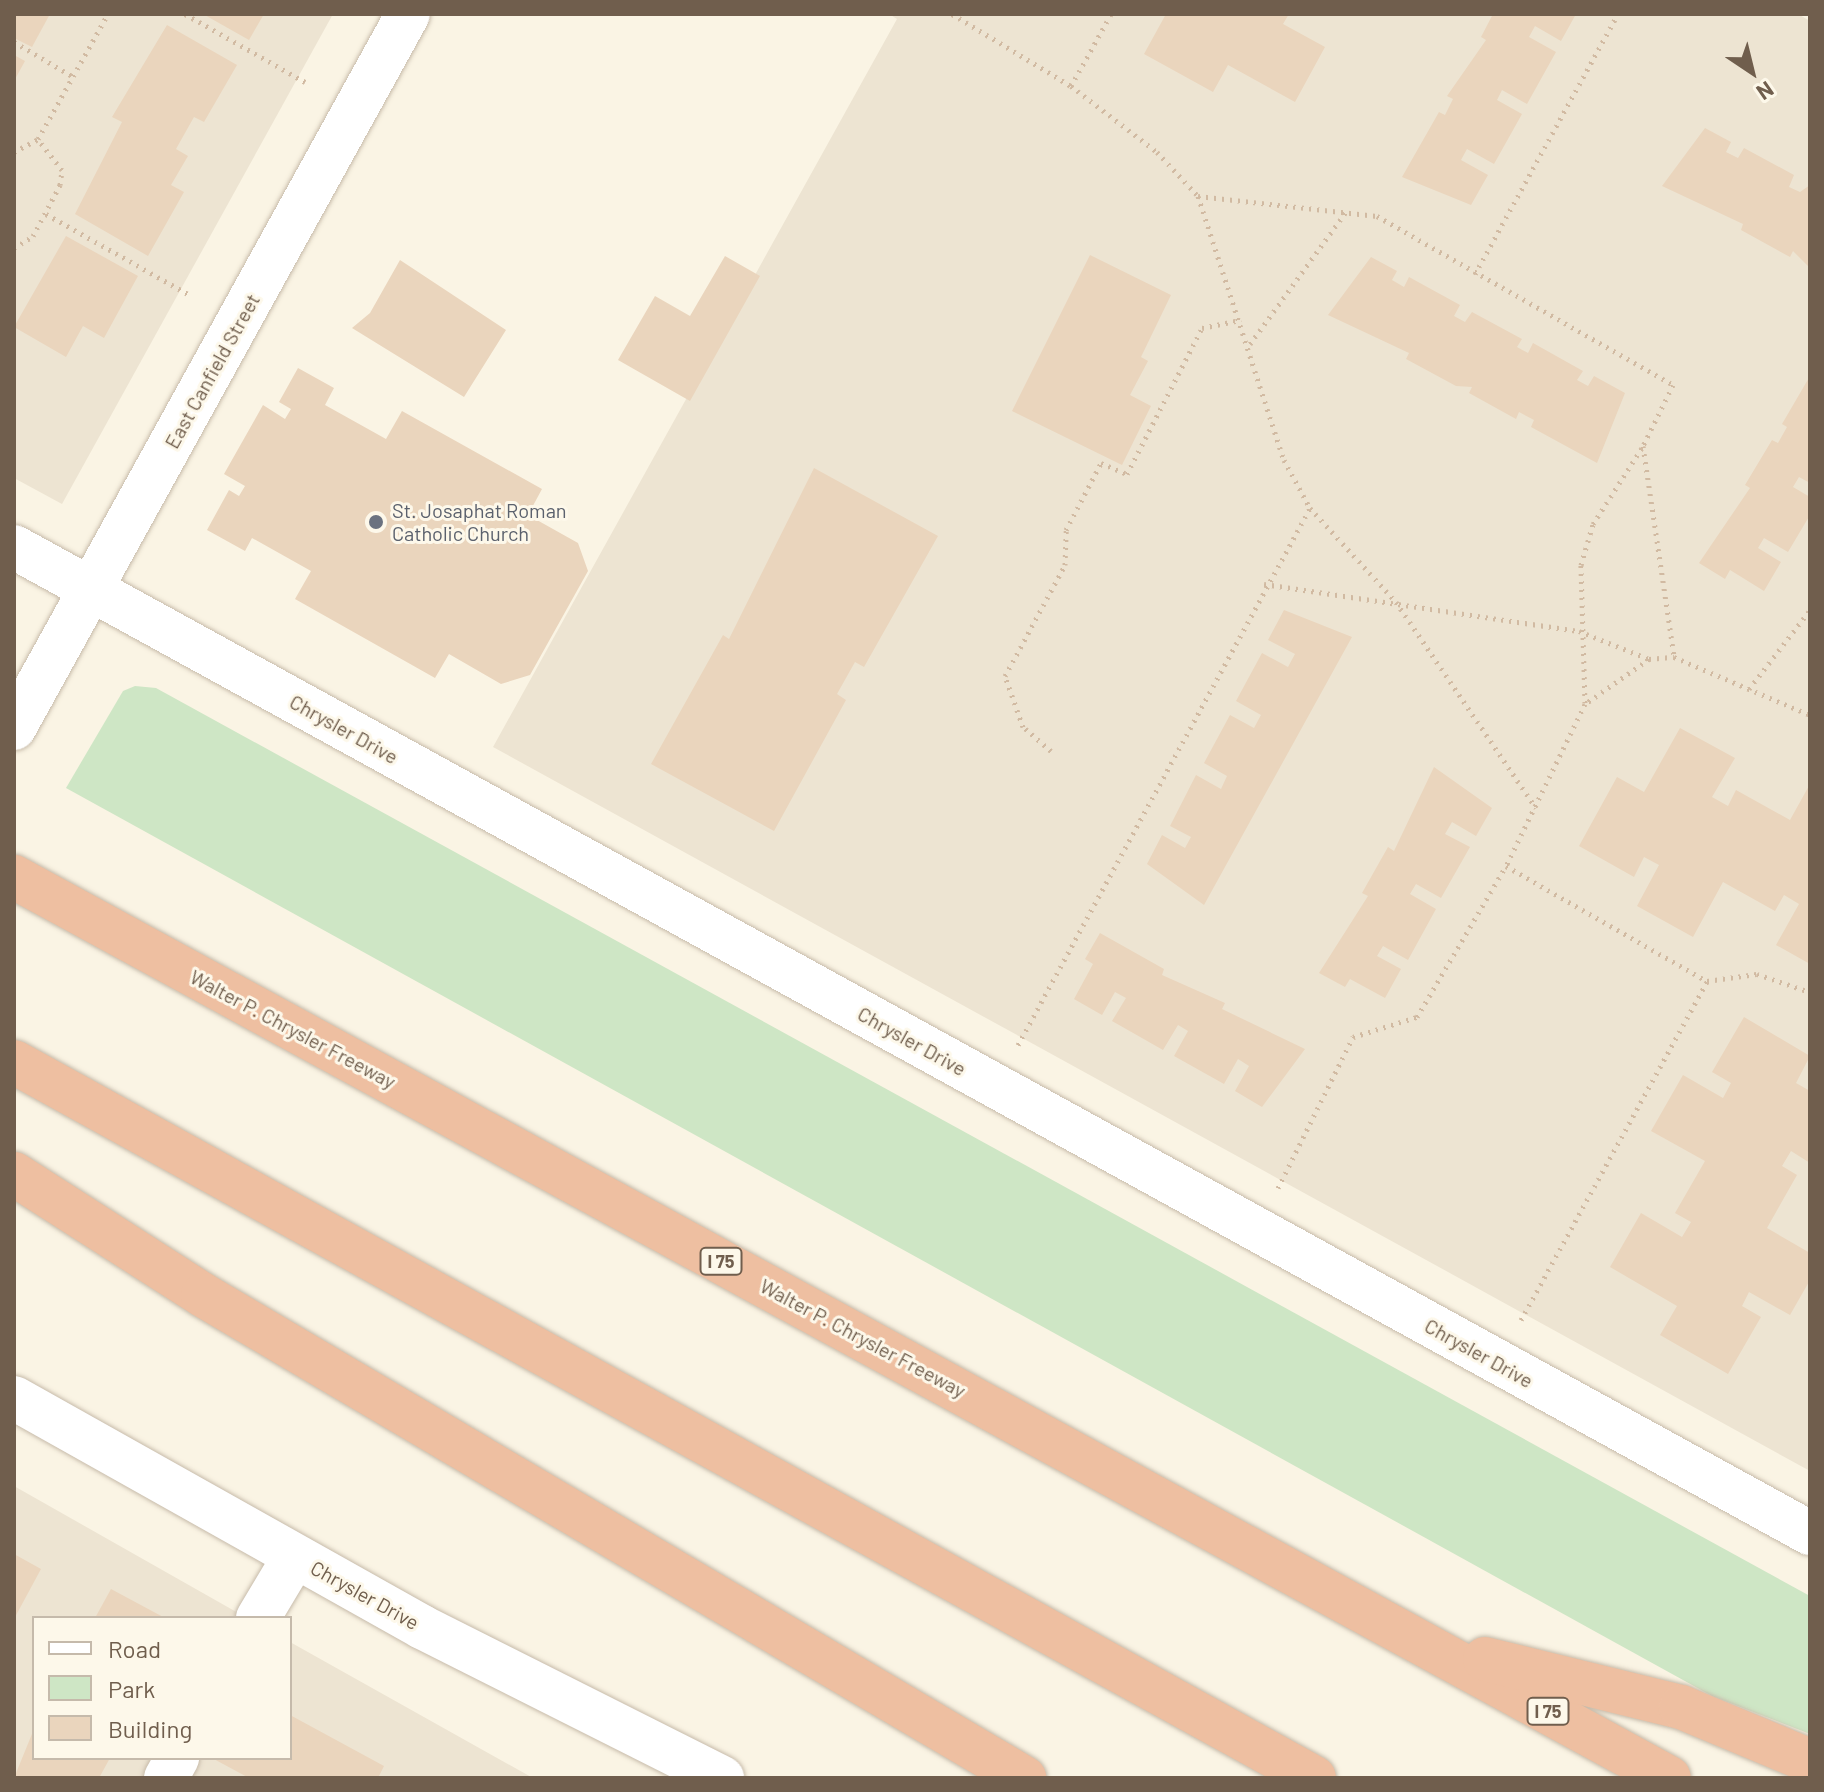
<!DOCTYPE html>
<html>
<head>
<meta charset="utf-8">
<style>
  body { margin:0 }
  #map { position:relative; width:1824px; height:1792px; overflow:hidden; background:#faf4e4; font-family:Barlow,sans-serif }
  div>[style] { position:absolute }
  .residential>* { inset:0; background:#ede4d2 }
  .green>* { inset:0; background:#cee6c5 }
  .building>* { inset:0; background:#ead5bd }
  .path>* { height:5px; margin-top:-2.5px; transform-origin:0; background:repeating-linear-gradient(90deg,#d1baa2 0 2px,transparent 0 8px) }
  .roads { filter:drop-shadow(0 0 2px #c7bbaa) drop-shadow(0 0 2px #c7bbaa) }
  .minor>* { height:44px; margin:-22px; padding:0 22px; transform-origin:22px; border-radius:22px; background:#fff }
  .highway>* { height:44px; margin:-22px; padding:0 22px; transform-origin:22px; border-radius:22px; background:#eebfa1 }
  .dots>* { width:22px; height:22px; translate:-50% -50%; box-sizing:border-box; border:4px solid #fdf8ea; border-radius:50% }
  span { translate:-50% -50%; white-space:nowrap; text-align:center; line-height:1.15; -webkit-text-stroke:6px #fdf8ea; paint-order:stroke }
  .shield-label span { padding:2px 6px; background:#fdf8ea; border:2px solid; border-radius:6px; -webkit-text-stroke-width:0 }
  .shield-label { font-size:18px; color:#705e4d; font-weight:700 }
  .street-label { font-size:20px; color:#705e4d }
  .worship-label { font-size:20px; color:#5b616d }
  .left { translate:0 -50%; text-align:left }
  .frame { position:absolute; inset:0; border:16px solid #705e4d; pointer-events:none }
  .legend { position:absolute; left:32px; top:1616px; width:260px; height:144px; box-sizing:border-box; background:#fdf8ea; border:2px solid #c5baab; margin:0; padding:10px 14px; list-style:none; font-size:24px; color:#705e4d }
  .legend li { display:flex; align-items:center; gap:16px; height:40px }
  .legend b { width:40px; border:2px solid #c5baab }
  .north { position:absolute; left:1712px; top:32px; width:80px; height:80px; -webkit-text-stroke:6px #fdf8ea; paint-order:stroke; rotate:145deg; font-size:22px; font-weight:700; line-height:32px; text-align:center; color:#705e4d }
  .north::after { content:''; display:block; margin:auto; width:28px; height:36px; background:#705e4d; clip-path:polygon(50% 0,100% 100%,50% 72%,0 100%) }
</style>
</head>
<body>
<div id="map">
  <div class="residential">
    <i style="clip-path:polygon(14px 14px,333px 14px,62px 504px,14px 478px)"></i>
    <i style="clip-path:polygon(889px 14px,1798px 14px,1810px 21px,1810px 1471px,493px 747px,897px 19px)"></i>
    <i style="clip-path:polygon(14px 1486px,247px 1618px,34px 1618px,34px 1758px,290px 1758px,290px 1642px,533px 1778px,14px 1778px)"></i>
  </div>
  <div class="green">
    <i style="clip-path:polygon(135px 686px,156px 688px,1810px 1596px,1810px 1734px,1712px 1696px,66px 788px,123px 691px)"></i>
  </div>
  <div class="building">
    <i style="clip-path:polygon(14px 14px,50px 14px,32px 47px,14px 38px)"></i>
    <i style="clip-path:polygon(203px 14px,264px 14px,249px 40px)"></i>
    <i style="clip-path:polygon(1166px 14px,1289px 14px,1283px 24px,1325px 47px,1295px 102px,1228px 65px,1213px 92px,1144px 54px)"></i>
    <i style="clip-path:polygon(1493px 14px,1576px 14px,1561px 41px,1535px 26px,1529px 37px,1556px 52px,1527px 104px,1502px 90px,1497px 100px,1522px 114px,1494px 164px,1467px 149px,1461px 160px,1488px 175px,1471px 205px,1402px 177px,1439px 112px,1445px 115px,1453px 99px,1447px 96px,1486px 40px,1481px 37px)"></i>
    <i style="clip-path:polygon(167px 25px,237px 65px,204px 122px,194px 117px,176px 149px,188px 156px,171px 185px,184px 192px,148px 256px,75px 214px,122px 122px,112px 117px)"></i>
    <i style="clip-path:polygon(14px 55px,25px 61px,14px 81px)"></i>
    <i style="clip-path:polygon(1705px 128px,1731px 142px,1726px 152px,1738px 158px,1744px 148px,1794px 175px,1789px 187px,1800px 192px,1810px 185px,1810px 268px,1793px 251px,1790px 257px,1741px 230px,1743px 224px,1662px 186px)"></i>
    <i style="clip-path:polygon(66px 236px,138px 276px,104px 338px,83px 326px,66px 357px,14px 327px)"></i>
    <i style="clip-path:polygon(1090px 255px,1171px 295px,1141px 357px,1148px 361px,1130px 395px,1151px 406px,1122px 465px,1012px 411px)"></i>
    <i style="clip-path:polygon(725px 256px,760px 276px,690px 401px,618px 360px,655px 296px,690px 316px)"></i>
    <i style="clip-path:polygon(1371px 257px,1397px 271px,1392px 280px,1404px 287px,1409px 277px,1460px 305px,1454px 316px,1465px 322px,1472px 312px,1522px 339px,1517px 347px,1528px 353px,1533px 343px,1583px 371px,1577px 380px,1588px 386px,1594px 376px,1625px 393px,1597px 463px,1531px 427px,1534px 420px,1519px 412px,1516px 419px,1469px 393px,1472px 387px,1456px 386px,1406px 359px,1409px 353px,1328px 315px)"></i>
    <i style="clip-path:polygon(400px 260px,506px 330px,464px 397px,352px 328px,370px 313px)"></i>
    <i style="clip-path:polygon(298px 368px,334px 388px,325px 405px,386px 439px,402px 411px,542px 489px,528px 515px,578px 543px,588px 571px,530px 675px,501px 684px,449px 654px,435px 678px,295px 599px,311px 571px,252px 538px,245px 551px,207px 530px,229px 490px,239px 496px,245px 486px,224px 474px,263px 405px,285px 419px,291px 409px,279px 402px)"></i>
    <i style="clip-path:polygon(1810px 376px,1810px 483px,1799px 477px,1793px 487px,1810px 497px,1810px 515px,1788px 552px,1764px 538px,1758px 548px,1781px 562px,1764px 591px,1730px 570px,1725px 579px,1699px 563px,1750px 488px,1745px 485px,1772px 440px,1778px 443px,1787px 427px,1782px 424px)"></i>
    <i style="clip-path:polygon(814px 468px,938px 536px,864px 667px,855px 662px,837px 694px,846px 700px,774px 831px,651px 764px,723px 635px,729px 639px)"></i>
    <i style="clip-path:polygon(1284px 610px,1352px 637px,1204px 905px,1147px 864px,1162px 835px,1185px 848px,1191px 837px,1170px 826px,1196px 775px,1221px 789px,1227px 776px,1204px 763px,1230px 715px,1254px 728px,1261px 715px,1236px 701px,1262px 653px,1288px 667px,1295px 654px,1268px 640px)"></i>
    <i style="clip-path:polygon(1680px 728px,1735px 758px,1712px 797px,1728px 806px,1736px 790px,1790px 820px,1810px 784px,1810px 964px,1776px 945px,1799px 904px,1784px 895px,1775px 911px,1723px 882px,1693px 937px,1637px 906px,1659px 865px,1644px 857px,1634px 877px,1579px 846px,1617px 777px,1644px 792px)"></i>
    <i style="clip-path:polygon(1434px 767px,1492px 808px,1476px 836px,1452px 822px,1445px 834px,1470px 847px,1441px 898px,1416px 884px,1410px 894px,1436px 909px,1408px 960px,1383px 946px,1377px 956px,1401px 969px,1385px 998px,1350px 979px,1345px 987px,1319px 973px,1368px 896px,1362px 893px,1388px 847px,1394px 851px)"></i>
    <i style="clip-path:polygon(1100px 933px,1164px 969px,1162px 975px,1225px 1003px,1222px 1009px,1305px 1049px,1262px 1107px,1235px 1091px,1249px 1066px,1238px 1059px,1224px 1084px,1174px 1056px,1188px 1031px,1178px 1025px,1163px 1050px,1112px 1021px,1126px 998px,1115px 992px,1102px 1015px,1074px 999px,1093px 964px,1085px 959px)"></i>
    <i style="clip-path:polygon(1744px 1017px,1810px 1056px,1796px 1083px,1810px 1091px,1810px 1163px,1791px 1151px,1782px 1166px,1797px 1175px,1767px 1228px,1810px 1253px,1810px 1280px,1790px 1315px,1749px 1292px,1742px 1306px,1761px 1317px,1728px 1374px,1660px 1335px,1677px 1306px,1610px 1267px,1641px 1213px,1682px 1237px,1691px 1222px,1675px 1213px,1705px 1161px,1651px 1131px,1683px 1075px,1723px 1098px,1731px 1083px,1712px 1072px)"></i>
    <i style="clip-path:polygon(14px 1554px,41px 1569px,14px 1619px)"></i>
    <i style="clip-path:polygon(111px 1589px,165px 1618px,95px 1618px)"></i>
    <i style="clip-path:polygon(290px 1715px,384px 1766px,378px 1778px,249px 1778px,212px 1758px,290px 1758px)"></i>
    <i style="clip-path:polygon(34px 1729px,34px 1758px,110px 1758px,99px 1778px,14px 1778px)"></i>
  </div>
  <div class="path">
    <i style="left:185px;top:14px;width:138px;rotate:29.5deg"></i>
    <i style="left:952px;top:14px;width:139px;rotate:31.2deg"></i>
    <i style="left:1071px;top:86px;width:108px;rotate:37.5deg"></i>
    <i style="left:1157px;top:152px;width:60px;rotate:47deg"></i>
    <i style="left:1198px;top:196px;width:278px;rotate:72deg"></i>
    <i style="left:1284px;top:460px;width:55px;rotate:61.6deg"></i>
    <i style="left:1310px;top:508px;width:127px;rotate:47.5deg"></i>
    <i style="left:1396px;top:602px;width:249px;rotate:55.8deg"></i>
    <i style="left:14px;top:42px;width:67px;rotate:30.4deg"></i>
    <i style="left:1071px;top:86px;width:82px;rotate:-60.9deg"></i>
    <i style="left:14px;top:152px;width:27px;rotate:-28deg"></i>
    <i style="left:38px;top:139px;width:143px;rotate:-60.8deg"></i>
    <i style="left:1198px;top:196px;width:180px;rotate:6.4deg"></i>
    <i style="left:1377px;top:216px;width:341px;rotate:29.7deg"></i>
    <i style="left:1673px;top:385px;width:68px;rotate:116.2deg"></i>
    <i style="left:1643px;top:446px;width:213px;rotate:81.6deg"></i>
    <i style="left:46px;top:214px;width:165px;rotate:29.4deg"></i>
    <i style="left:14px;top:248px;width:22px;rotate:-32deg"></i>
    <i style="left:33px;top:236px;width:58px;rotate:-62.1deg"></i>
    <i style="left:60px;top:185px;width:15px;rotate:-82deg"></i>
    <i style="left:62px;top:170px;width:39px;rotate:-128deg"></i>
    <i style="left:1475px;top:274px;width:297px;rotate:-61.2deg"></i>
    <i style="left:1250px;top:344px;width:163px;rotate:-54deg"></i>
    <i style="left:1264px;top:584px;width:318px;rotate:8.5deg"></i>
    <i style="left:1579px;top:631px;width:75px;rotate:21.8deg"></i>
    <i style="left:1649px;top:659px;width:25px;rotate:-5deg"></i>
    <i style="left:1674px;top:657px;width:148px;rotate:23.1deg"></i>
    <i style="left:1649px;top:659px;width:78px;rotate:144.9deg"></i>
    <i style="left:1585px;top:704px;width:180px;rotate:116deg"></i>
    <i style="left:1506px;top:866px;width:232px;rotate:29.8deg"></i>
    <i style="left:1707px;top:981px;width:50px;rotate:-8deg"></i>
    <i style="left:1757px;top:974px;width:56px;rotate:18.8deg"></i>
    <i style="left:1749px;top:689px;width:100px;rotate:-52.3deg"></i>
    <i style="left:1585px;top:703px;width:138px;rotate:-91.7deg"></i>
    <i style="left:1581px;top:565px;width:43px;rotate:-73.7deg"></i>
    <i style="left:1593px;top:524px;width:93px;rotate:-57.3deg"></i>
    <i style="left:1051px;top:751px;width:37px;rotate:-139deg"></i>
    <i style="left:1023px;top:727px;width:54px;rotate:-109.4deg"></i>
    <i style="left:1005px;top:676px;width:126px;rotate:-61.6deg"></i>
    <i style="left:1065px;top:565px;width:35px;rotate:-88deg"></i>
    <i style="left:1066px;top:530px;width:76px;rotate:-62.4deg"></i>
    <i style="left:1101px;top:463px;width:28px;rotate:23deg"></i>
    <i style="left:1127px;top:474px;width:164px;rotate:-62.8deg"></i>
    <i style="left:1202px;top:328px;width:40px;rotate:-12deg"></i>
    <i style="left:1018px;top:1045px;width:611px;rotate:-61.46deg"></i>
    <i style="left:1278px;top:1188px;width:169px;rotate:-63.6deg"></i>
    <i style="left:1353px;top:1037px;width:67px;rotate:-17.4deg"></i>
    <i style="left:1417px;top:1017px;width:175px;rotate:-59.5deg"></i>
    <i style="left:1521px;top:1320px;width:387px;rotate:-61.2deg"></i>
  </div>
  <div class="roads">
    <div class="minor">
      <i style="left:14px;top:547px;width:2049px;rotate:28.77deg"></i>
      <i style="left:14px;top:728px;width:815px;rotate:-61.11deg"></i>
      <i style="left:14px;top:1398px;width:468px;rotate:29.3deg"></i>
      <i style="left:422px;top:1627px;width:336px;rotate:26.7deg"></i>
      <i style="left:258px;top:1618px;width:72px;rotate:-59.2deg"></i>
      <i style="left:166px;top:1778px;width:23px;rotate:-61deg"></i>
    </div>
    <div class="highway">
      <i style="left:14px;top:877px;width:1884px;rotate:28.56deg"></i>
      <i style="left:14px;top:1062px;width:1484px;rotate:28.84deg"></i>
      <i style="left:14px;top:1174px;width:224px;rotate:32.6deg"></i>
      <i style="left:203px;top:1295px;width:953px;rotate:30.47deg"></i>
      <i style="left:1485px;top:1659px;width:202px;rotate:13.8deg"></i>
      <i style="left:1681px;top:1707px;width:140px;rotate:22.7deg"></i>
    </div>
  </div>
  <div class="dots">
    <i style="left:376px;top:522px;background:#6b7280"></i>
  </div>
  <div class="shield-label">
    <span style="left:721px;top:1261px">I 75</span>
    <span style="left:1548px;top:1711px">I 75</span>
  </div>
  <div class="street-label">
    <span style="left:212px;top:371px;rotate:-61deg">East Canfield Street</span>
    <span style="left:344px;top:729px;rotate:29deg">Chrysler Drive</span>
    <span style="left:293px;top:1029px;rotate:28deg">Walter P. Chrysler Freeway</span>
    <span style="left:912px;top:1041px;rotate:29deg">Chrysler Drive</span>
    <span style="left:863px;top:1338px;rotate:28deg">Walter P. Chrysler Freeway</span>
    <span style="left:1479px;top:1353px;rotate:29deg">Chrysler Drive</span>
    <span style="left:365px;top:1595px;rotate:29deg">Chrysler Drive</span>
  </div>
  <div class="worship-label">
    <span class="left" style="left:392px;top:522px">St. Josaphat Roman<br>Catholic Church</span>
  </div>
  <div class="frame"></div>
  <ul class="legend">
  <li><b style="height:10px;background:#fff"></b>Road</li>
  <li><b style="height:22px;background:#cee6c5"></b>Park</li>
  <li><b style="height:22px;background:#ead5bd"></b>Building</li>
  </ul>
  <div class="north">N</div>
</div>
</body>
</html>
